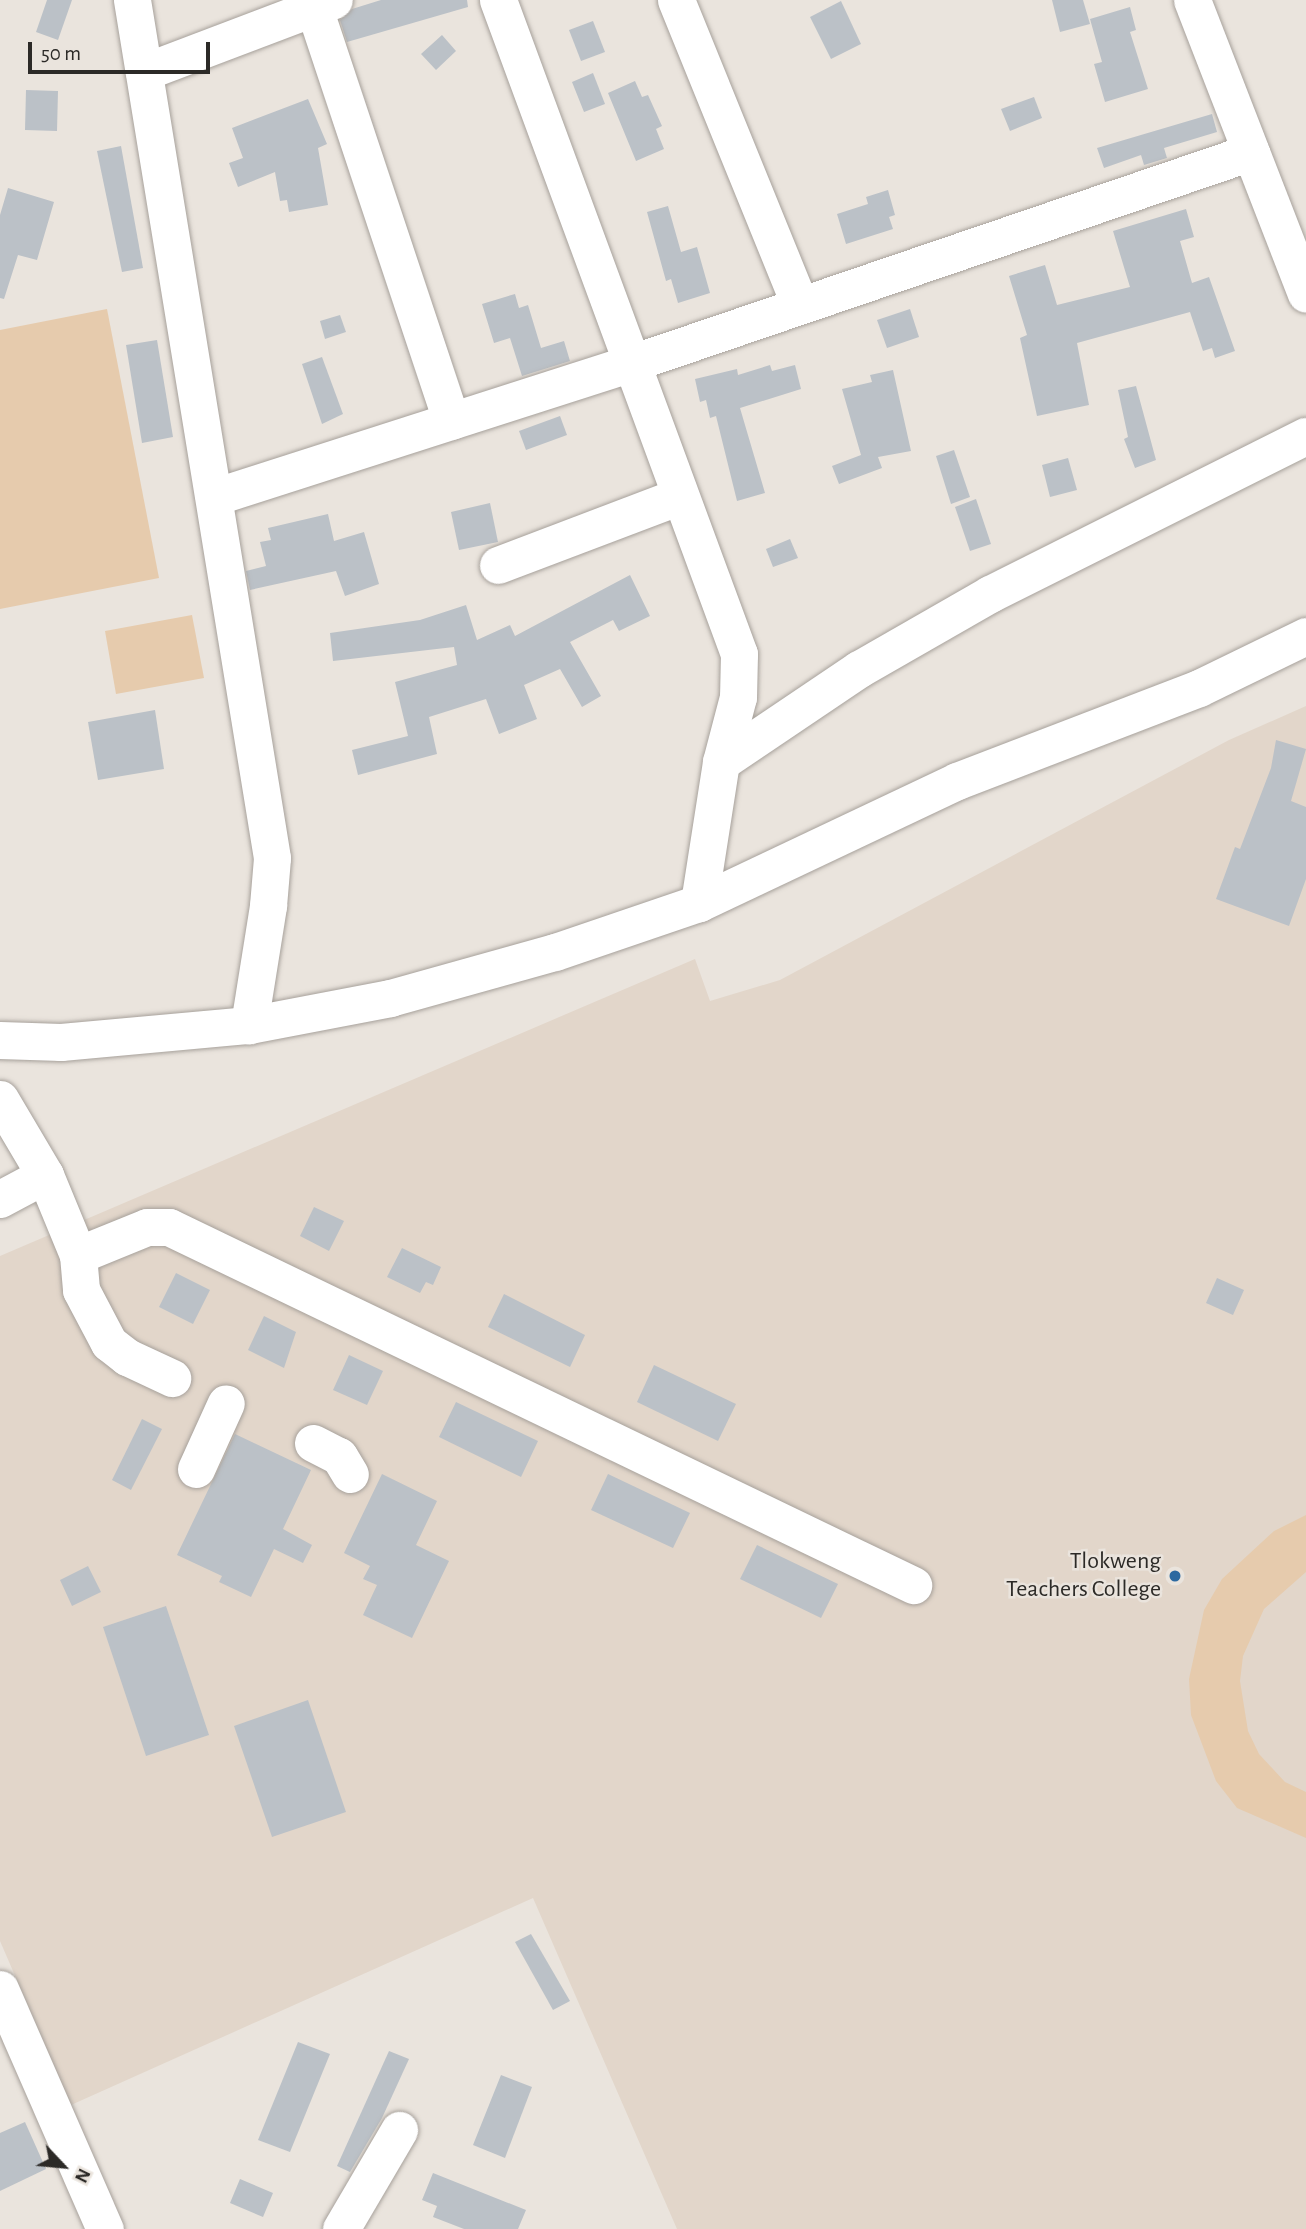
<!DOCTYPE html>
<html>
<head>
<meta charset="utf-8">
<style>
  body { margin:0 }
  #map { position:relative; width:1306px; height:2229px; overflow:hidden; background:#eae4dd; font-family:"Alegreya Sans",sans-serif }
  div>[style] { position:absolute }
  .built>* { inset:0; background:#e2d6ca }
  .green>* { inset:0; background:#e6cbad }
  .building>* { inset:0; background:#bbc1c7 }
  .roads { filter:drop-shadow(0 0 2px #a7a19b) drop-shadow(0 0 2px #a7a19b) }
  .minor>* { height:37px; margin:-18.5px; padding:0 18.5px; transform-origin:18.5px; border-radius:18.5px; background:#fff }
  .dots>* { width:19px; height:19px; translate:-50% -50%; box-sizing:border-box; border:4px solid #eae4dd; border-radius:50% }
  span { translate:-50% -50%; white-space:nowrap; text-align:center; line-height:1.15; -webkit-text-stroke:5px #eae4dd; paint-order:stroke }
  .poi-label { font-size:24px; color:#2c2a27 }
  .right { translate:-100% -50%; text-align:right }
  .north { position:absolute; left:28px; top:2131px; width:70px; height:70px; -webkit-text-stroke:5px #eae4dd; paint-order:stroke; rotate:116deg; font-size:19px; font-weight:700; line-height:28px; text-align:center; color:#2c2a27 }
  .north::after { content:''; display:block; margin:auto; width:24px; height:32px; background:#2c2a27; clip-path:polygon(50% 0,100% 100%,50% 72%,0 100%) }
  .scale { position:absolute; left:28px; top:42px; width:182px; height:32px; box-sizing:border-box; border:4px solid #2c2a27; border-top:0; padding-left:9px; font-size:21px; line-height:24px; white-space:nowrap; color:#2c2a27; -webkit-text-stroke:5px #eae4dd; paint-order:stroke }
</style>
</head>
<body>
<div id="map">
  <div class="built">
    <i style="clip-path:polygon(1306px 706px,1306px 2229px,677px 2229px,533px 1898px,71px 2105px,0 1941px,0 1256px,695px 959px,710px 1001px,780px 980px,1229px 740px)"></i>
  </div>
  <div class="green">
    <i style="clip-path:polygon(107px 309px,159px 578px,0 609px,0 330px)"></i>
    <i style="clip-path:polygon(192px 615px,204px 678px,116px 694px,105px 631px)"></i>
    <i style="clip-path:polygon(1306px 1515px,1306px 1572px,1264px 1609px,1243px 1656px,1240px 1681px,1248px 1731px,1259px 1754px,1285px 1782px,1306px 1792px,1306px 1838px,1237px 1808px,1216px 1781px,1191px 1715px,1189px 1679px,1204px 1610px,1222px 1579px,1274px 1531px)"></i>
  </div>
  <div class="building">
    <i style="clip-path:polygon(47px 0,72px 0,58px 40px,36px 32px)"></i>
    <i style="clip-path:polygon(381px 0,467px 0,468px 7px,347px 42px,340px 20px,352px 9px)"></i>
    <i style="clip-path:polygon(1052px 0,1083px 0,1090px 24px,1060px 32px)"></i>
    <i style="clip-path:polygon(841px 1px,861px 44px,831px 59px,810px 17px)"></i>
    <i style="clip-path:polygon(1130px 7px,1136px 30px,1130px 32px,1148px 89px,1105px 102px,1094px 64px,1102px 62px,1090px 19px)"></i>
    <i style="clip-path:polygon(593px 21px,605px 52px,581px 61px,569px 30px)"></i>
    <i style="clip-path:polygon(442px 35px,456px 51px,436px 70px,421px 54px)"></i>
    <i style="clip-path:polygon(593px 73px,605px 104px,584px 112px,572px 82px)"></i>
    <i style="clip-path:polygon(635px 81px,642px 97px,648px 95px,662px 126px,656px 129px,664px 149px,636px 161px,608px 93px)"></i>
    <i style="clip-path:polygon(26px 90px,58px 91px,57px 131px,25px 130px)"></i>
    <i style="clip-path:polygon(1034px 97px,1042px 118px,1010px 131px,1001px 109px)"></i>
    <i style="clip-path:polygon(308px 99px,327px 144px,318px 148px,328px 205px,289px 212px,287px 200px,280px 201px,275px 172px,238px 187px,229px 163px,243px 158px,232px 128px)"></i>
    <i style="clip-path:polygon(1212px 114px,1217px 132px,1164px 148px,1167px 158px,1144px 165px,1141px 155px,1104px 168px,1097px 148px)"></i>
    <i style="clip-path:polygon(121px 146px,143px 268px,122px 272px,97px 151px)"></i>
    <i style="clip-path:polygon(8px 188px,54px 202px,37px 260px,18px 255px,4px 299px,0 298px,0 215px)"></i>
    <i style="clip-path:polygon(888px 190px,895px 215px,889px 217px,893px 229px,846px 244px,837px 214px,868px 204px,866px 197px)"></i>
    <i style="clip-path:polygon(668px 206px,681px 252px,697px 247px,710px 293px,678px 303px,671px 279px,666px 281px,647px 212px)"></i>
    <i style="clip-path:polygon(1186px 209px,1194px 237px,1180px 241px,1192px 283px,1209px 277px,1235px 351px,1215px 358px,1212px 348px,1203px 351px,1190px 312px,1077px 343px,1089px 405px,1037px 416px,1020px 338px,1027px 335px,1009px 276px,1045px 265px,1057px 305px,1130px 287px,1113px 231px)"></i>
    <i style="clip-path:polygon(515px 294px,519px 308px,528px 305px,541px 348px,564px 341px,570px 361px,522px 376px,510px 338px,494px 343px,482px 304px)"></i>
    <i style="clip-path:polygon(910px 309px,919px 337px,887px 348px,877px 320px)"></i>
    <i style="clip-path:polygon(340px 315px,346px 332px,325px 339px,320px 321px)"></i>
    <i style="clip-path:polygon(157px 340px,173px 437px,142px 443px,126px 345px)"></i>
    <i style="clip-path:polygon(322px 357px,343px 414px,322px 424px,302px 364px)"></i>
    <i style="clip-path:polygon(770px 365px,772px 371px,795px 365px,801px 389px,740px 408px,765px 493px,737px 501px,716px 416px,710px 418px,706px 400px,700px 402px,695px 379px,737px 369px,738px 375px)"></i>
    <i style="clip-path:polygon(893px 370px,911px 451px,878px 457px,882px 468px,839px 484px,832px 466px,861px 455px,842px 389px,872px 382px,870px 375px)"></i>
    <i style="clip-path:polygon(1136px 386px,1156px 460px,1135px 468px,1124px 439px,1128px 437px,1118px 390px)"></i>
    <i style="clip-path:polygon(560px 416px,567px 435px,526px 450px,519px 431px)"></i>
    <i style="clip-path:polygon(954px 450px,970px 497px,951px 504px,936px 456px)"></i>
    <i style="clip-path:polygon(1068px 458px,1077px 490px,1050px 497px,1042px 465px)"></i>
    <i style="clip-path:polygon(976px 499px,991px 544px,970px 551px,955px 507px)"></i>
    <i style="clip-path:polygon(490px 503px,498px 542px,459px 550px,451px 512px)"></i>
    <i style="clip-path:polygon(328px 514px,334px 541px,364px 532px,379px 584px,345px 596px,336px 571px,250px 590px,246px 571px,266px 566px,260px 542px,271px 540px,268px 528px)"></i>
    <i style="clip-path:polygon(790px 539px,798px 558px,773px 567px,766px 549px)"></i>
    <i style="clip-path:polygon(630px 575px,650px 616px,619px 631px,613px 620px,570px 642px,601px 696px,582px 707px,560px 669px,524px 685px,537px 719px,499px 734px,486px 699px,429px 717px,437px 754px,358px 775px,352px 750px,408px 736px,395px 682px,457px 665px,454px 647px,333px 661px,330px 633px,420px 620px,466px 605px,477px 640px,510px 625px,515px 636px)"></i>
    <i style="clip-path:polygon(155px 710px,164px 769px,98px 780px,88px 722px)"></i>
    <i style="clip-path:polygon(1276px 740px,1306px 749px,1291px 801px,1306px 807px,1306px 879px,1289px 926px,1216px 899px,1235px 847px,1240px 849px,1271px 768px)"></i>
    <i style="clip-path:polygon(314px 1207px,344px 1221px,329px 1251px,300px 1236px)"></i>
    <i style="clip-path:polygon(402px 1248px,441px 1267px,433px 1285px,426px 1282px,420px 1293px,387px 1277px)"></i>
    <i style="clip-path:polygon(176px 1273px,210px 1290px,193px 1324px,159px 1307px)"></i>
    <i style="clip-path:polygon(1217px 1278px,1244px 1290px,1233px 1315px,1206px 1303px)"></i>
    <i style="clip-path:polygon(504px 1294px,585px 1335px,570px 1367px,488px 1327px)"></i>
    <i style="clip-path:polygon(264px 1316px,296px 1332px,284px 1368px,248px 1350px)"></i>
    <i style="clip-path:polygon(349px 1355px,383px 1371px,367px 1405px,333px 1390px)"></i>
    <i style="clip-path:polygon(654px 1365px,736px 1404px,718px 1441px,637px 1402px)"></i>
    <i style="clip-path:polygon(456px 1402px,538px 1441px,521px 1477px,439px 1437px)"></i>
    <i style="clip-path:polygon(142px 1419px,162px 1429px,131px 1490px,112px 1480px)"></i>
    <i style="clip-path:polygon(235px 1434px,311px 1470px,283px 1529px,312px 1545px,303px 1563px,274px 1549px,251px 1597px,219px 1582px,222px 1576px,177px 1555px)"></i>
    <i style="clip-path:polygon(382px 1474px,437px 1501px,416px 1545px,449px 1561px,412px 1638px,363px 1615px,377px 1585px,363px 1579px,370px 1566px,344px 1553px)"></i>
    <i style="clip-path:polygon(608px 1474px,690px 1513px,673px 1548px,591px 1510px)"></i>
    <i style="clip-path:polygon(757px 1545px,838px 1584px,821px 1618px,740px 1579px)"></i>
    <i style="clip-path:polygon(88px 1566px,101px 1592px,72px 1606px,60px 1580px)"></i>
    <i style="clip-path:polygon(166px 1606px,209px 1735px,146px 1756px,103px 1627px)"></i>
    <i style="clip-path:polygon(308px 1700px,346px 1812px,272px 1837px,234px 1726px)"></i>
    <i style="clip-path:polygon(531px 1934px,570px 2001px,553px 2010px,515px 1942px)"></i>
    <i style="clip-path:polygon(298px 2042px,330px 2054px,290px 2152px,258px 2140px)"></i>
    <i style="clip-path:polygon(389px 2051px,409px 2059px,382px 2118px,350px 2172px,337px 2166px)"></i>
    <i style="clip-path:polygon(501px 2075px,532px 2087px,505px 2158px,473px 2145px)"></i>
    <i style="clip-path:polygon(25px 2122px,46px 2169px,0 2191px,0 2133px)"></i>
    <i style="clip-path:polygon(433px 2173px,526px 2210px,518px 2229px,464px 2229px,433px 2217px,437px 2206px,422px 2200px)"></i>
    <i style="clip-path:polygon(240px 2179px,273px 2193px,263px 2217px,230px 2203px)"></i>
  </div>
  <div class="roads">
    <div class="minor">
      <i style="left:132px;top:0;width:869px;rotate:80.73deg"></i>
      <i style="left:272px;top:858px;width:48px;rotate:94.8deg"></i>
      <i style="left:268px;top:906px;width:121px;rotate:99.1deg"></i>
      <i style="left:498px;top:0;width:697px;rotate:69.77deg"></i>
      <i style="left:739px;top:654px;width:43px;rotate:91.3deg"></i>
      <i style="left:738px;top:697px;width:67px;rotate:104.7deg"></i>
      <i style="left:721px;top:762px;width:143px;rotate:98.9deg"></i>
      <i style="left:676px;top:0;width:329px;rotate:67.9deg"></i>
      <i style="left:1192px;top:0;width:315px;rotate:68.8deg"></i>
      <i style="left:314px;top:8px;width:435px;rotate:71.6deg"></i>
      <i style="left:144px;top:72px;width:203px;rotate:-20.8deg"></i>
      <i style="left:214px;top:497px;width:436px;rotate:-17.8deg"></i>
      <i style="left:629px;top:364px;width:657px;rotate:-18.82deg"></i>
      <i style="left:498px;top:565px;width:191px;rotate:-20.8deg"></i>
      <i style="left:721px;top:762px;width:166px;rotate:-34deg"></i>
      <i style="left:859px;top:669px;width:151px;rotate:-29.8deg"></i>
      <i style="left:990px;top:594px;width:353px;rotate:-26.6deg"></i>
      <i style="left:0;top:1040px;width:61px;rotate:1.9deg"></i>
      <i style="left:61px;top:1042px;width:189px;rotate:-5.2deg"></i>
      <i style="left:249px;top:1025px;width:144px;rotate:-10.8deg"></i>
      <i style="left:390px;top:998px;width:171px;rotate:-15.6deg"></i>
      <i style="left:555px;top:952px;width:152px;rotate:-18.8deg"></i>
      <i style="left:699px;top:903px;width:285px;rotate:-25.3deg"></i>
      <i style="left:957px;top:781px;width:259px;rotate:-21deg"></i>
      <i style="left:1199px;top:688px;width:119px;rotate:-25.9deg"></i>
      <i style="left:0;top:1099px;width:88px;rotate:59.4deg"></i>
      <i style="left:45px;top:1175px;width:87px;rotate:67.6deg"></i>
      <i style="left:78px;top:1255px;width:35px;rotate:85deg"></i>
      <i style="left:81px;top:1290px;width:60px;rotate:62.2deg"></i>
      <i style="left:109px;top:1343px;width:23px;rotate:38deg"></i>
      <i style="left:127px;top:1357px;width:50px;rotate:25deg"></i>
      <i style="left:0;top:1199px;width:51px;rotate:-28.1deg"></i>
      <i style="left:78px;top:1255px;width:74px;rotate:-22.1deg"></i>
      <i style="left:147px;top:1227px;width:22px"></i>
      <i style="left:169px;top:1227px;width:826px;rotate:25.7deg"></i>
      <i style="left:313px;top:1443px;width:29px;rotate:27deg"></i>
      <i style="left:339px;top:1456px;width:21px;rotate:59deg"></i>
      <i style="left:196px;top:1469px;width:72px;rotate:-65.6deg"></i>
      <i style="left:0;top:1989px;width:262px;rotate:66.4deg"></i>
      <i style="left:341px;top:2229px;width:115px;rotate:-59.6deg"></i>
    </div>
  </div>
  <div class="dots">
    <i style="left:1175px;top:1576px;background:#2c69a0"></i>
  </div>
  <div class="poi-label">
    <span class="right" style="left:1161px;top:1576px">Tlokweng<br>Teachers College</span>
  </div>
  <div class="north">N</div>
  <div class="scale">50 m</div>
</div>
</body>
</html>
